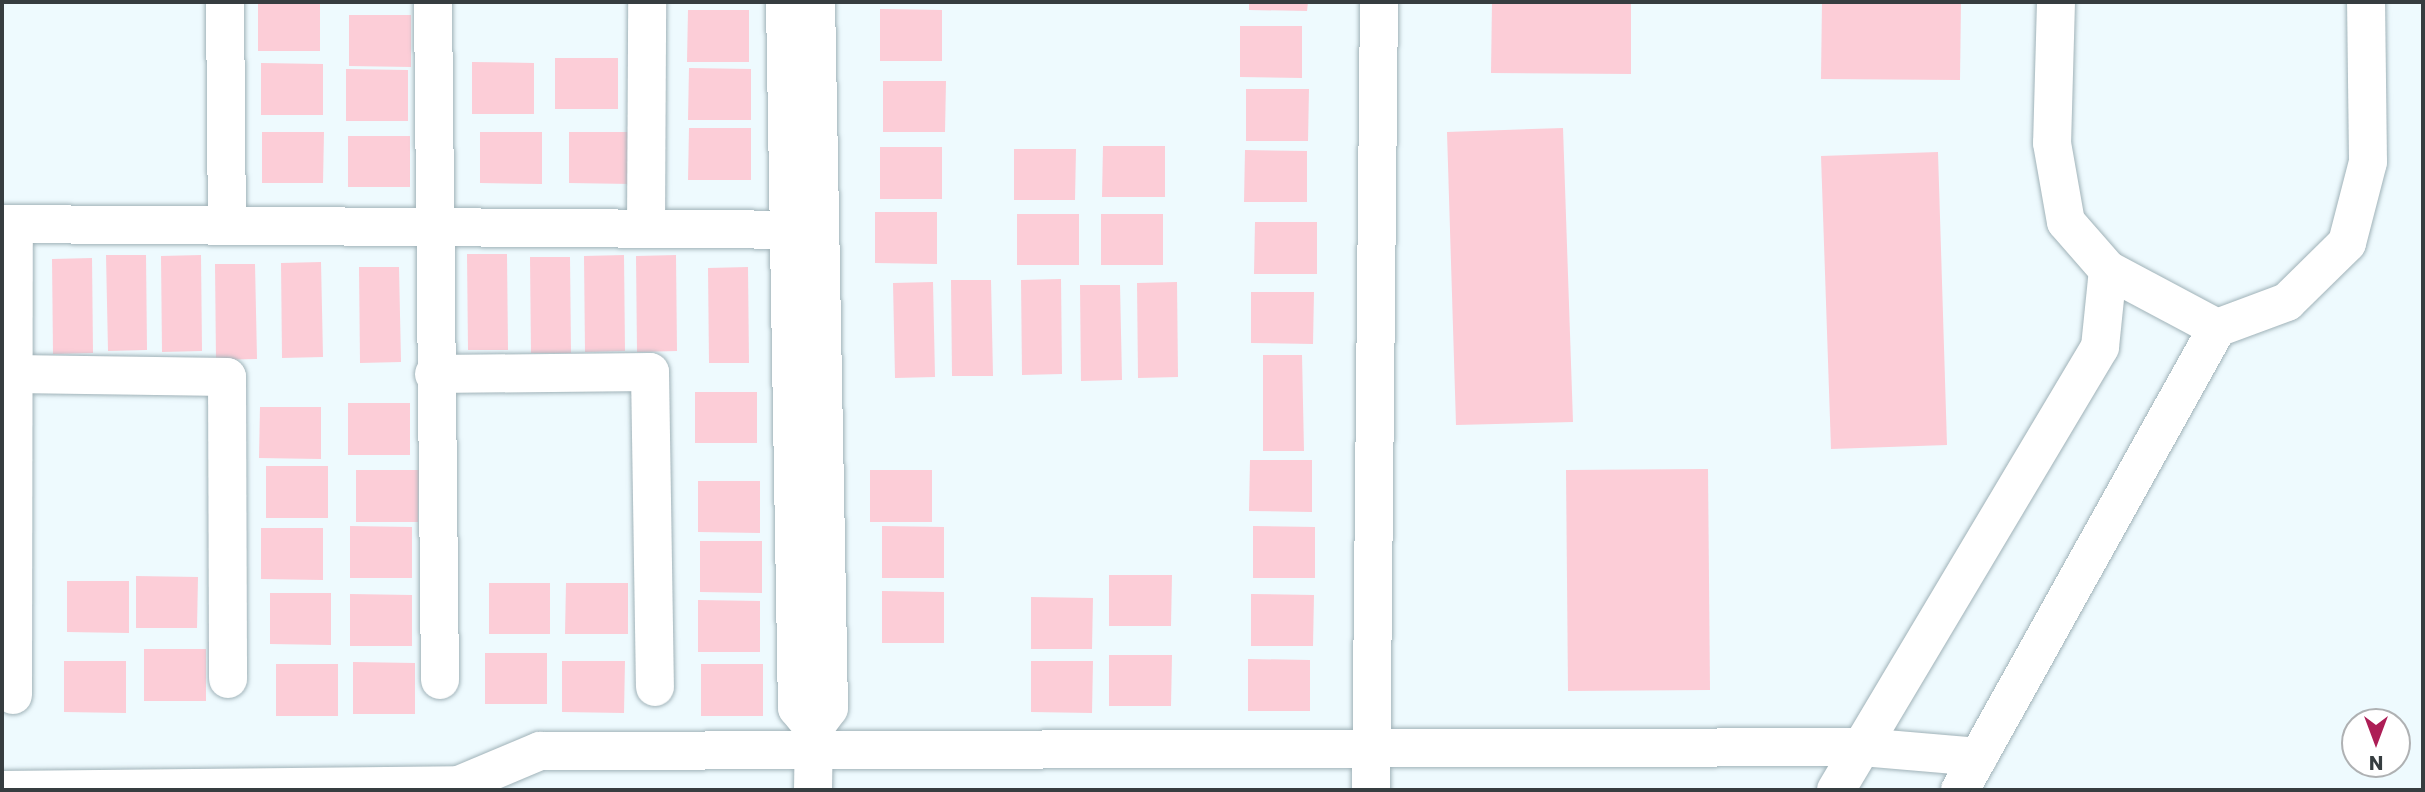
<!DOCTYPE html>
<html>
<head>
<meta charset="utf-8">
<style>
  body { margin:0 }
  #map { position:relative; width:2425px; height:792px; overflow:hidden; background:#eefafe; font-family:Poppins,sans-serif }
  div>[style] { position:absolute }
  .building>* { inset:0; background:#fccdd7 }
  .roads { filter:drop-shadow(0 0 2px #a0b2b8) drop-shadow(0 0 2px #a0b2b8) }
  .street>* { height:38px; margin:-19px; padding:0 19px; transform-origin:19px; border-radius:19px; background:#fff }
  span { translate:-50% -50%; white-space:nowrap; text-align:center; line-height:1.15; -webkit-text-stroke:5px #fff; paint-order:stroke }
  .frame { position:absolute; inset:0; border:4px solid #363d40; pointer-events:none }
  .north { position:absolute; left:2341px; top:708px; width:70px; height:70px; box-sizing:border-box; background:#fff; border:2px solid #afb1b3; border-radius:50%; rotate:180deg; font-size:19px; font-weight:700; line-height:28px; text-align:center; color:#363d40 }
  .north::after { content:''; display:block; margin:auto; width:24px; height:32px; background:#ad1e56; clip-path:polygon(50% 0,100% 100%,50% 72%,0 100%) }
</style>
</head>
<body>
<div id="map">
  <div class="building">
    <i style="clip-path:polygon(258px 2px,320px 2px,320px 51px,258px 51px)"></i>
    <i style="clip-path:polygon(1249px 2px,1308px 2px,1307px 11px,1249px 10px)"></i>
    <i style="clip-path:polygon(1492px 2px,1631px 2px,1631px 74px,1491px 73px)"></i>
    <i style="clip-path:polygon(1822px 2px,1961px 2px,1960px 80px,1821px 79px)"></i>
    <i style="clip-path:polygon(880px 9px,942px 10px,942px 61px,880px 61px)"></i>
    <i style="clip-path:polygon(688px 10px,749px 10px,749px 62px,687px 62px)"></i>
    <i style="clip-path:polygon(349px 15px,411px 15px,411px 67px,349px 66px)"></i>
    <i style="clip-path:polygon(1240px 26px,1302px 26px,1302px 78px,1240px 77px)"></i>
    <i style="clip-path:polygon(555px 58px,618px 58px,618px 109px,555px 109px)"></i>
    <i style="clip-path:polygon(472px 62px,534px 63px,534px 114px,472px 114px)"></i>
    <i style="clip-path:polygon(261px 63px,323px 64px,323px 115px,261px 115px)"></i>
    <i style="clip-path:polygon(689px 68px,751px 69px,751px 120px,688px 120px)"></i>
    <i style="clip-path:polygon(346px 69px,408px 70px,408px 121px,346px 121px)"></i>
    <i style="clip-path:polygon(883px 81px,946px 81px,945px 132px,883px 132px)"></i>
    <i style="clip-path:polygon(1246px 89px,1309px 89px,1308px 141px,1246px 141px)"></i>
    <i style="clip-path:polygon(689px 128px,751px 128px,751px 180px,688px 180px)"></i>
    <i style="clip-path:polygon(1563px 128px,1573px 422px,1456px 425px,1447px 132px)"></i>
    <i style="clip-path:polygon(262px 132px,324px 132px,323px 183px,262px 183px)"></i>
    <i style="clip-path:polygon(480px 132px,542px 132px,542px 184px,480px 183px)"></i>
    <i style="clip-path:polygon(569px 132px,631px 132px,631px 184px,569px 183px)"></i>
    <i style="clip-path:polygon(348px 136px,410px 136px,410px 187px,348px 187px)"></i>
    <i style="clip-path:polygon(1103px 146px,1165px 146px,1165px 197px,1102px 197px)"></i>
    <i style="clip-path:polygon(880px 147px,942px 147px,942px 199px,880px 199px)"></i>
    <i style="clip-path:polygon(1014px 149px,1076px 149px,1075px 200px,1014px 200px)"></i>
    <i style="clip-path:polygon(1245px 150px,1307px 151px,1307px 202px,1244px 202px)"></i>
    <i style="clip-path:polygon(1938px 152px,1947px 445px,1831px 449px,1821px 156px)"></i>
    <i style="clip-path:polygon(875px 212px,937px 212px,937px 264px,875px 263px)"></i>
    <i style="clip-path:polygon(1017px 214px,1079px 214px,1079px 265px,1017px 265px)"></i>
    <i style="clip-path:polygon(1101px 214px,1163px 214px,1163px 265px,1101px 265px)"></i>
    <i style="clip-path:polygon(1255px 222px,1317px 222px,1317px 274px,1254px 274px)"></i>
    <i style="clip-path:polygon(467px 254px,507px 254px,508px 350px,468px 350px)"></i>
    <i style="clip-path:polygon(106px 255px,146px 255px,147px 350px,108px 351px)"></i>
    <i style="clip-path:polygon(201px 255px,202px 351px,162px 352px,161px 256px)"></i>
    <i style="clip-path:polygon(624px 255px,625px 351px,585px 352px,584px 256px)"></i>
    <i style="clip-path:polygon(676px 255px,677px 351px,637px 352px,636px 256px)"></i>
    <i style="clip-path:polygon(530px 257px,570px 257px,571px 353px,531px 353px)"></i>
    <i style="clip-path:polygon(92px 258px,93px 353px,53px 354px,52px 259px)"></i>
    <i style="clip-path:polygon(321px 262px,323px 357px,282px 358px,281px 263px)"></i>
    <i style="clip-path:polygon(215px 264px,255px 264px,257px 359px,216px 360px)"></i>
    <i style="clip-path:polygon(359px 267px,399px 267px,401px 362px,360px 363px)"></i>
    <i style="clip-path:polygon(748px 267px,749px 363px,709px 363px,708px 268px)"></i>
    <i style="clip-path:polygon(1061px 279px,1062px 374px,1022px 375px,1021px 280px)"></i>
    <i style="clip-path:polygon(951px 280px,991px 280px,993px 376px,952px 376px)"></i>
    <i style="clip-path:polygon(933px 282px,935px 377px,895px 378px,893px 283px)"></i>
    <i style="clip-path:polygon(1177px 282px,1178px 377px,1138px 378px,1137px 283px)"></i>
    <i style="clip-path:polygon(1080px 285px,1120px 285px,1122px 380px,1081px 381px)"></i>
    <i style="clip-path:polygon(1251px 292px,1314px 292px,1313px 344px,1251px 343px)"></i>
    <i style="clip-path:polygon(1263px 355px,1302px 355px,1304px 451px,1263px 451px)"></i>
    <i style="clip-path:polygon(695px 392px,757px 392px,757px 443px,695px 443px)"></i>
    <i style="clip-path:polygon(348px 403px,410px 403px,410px 455px,348px 455px)"></i>
    <i style="clip-path:polygon(260px 407px,321px 407px,321px 459px,259px 458px)"></i>
    <i style="clip-path:polygon(1250px 460px,1312px 460px,1312px 512px,1249px 511px)"></i>
    <i style="clip-path:polygon(266px 466px,328px 466px,328px 518px,266px 518px)"></i>
    <i style="clip-path:polygon(1708px 469px,1710px 690px,1568px 691px,1566px 470px)"></i>
    <i style="clip-path:polygon(356px 470px,419px 470px,418px 522px,356px 522px)"></i>
    <i style="clip-path:polygon(870px 470px,932px 470px,932px 522px,870px 522px)"></i>
    <i style="clip-path:polygon(698px 481px,760px 481px,760px 533px,698px 532px)"></i>
    <i style="clip-path:polygon(350px 526px,412px 527px,412px 578px,350px 578px)"></i>
    <i style="clip-path:polygon(882px 526px,944px 527px,944px 578px,882px 578px)"></i>
    <i style="clip-path:polygon(1253px 526px,1315px 527px,1315px 578px,1253px 578px)"></i>
    <i style="clip-path:polygon(261px 528px,323px 528px,323px 580px,261px 579px)"></i>
    <i style="clip-path:polygon(700px 541px,762px 541px,762px 593px,700px 592px)"></i>
    <i style="clip-path:polygon(1109px 575px,1172px 575px,1171px 626px,1109px 626px)"></i>
    <i style="clip-path:polygon(136px 576px,198px 577px,197px 628px,136px 628px)"></i>
    <i style="clip-path:polygon(67px 581px,129px 581px,129px 633px,67px 632px)"></i>
    <i style="clip-path:polygon(489px 583px,550px 583px,550px 634px,489px 634px)"></i>
    <i style="clip-path:polygon(566px 583px,628px 583px,628px 634px,565px 634px)"></i>
    <i style="clip-path:polygon(882px 591px,944px 592px,944px 643px,882px 643px)"></i>
    <i style="clip-path:polygon(270px 593px,331px 593px,331px 645px,270px 644px)"></i>
    <i style="clip-path:polygon(350px 594px,412px 595px,412px 646px,350px 646px)"></i>
    <i style="clip-path:polygon(1251px 594px,1314px 595px,1313px 646px,1251px 646px)"></i>
    <i style="clip-path:polygon(1031px 597px,1093px 598px,1092px 649px,1031px 649px)"></i>
    <i style="clip-path:polygon(698px 600px,760px 601px,760px 652px,698px 652px)"></i>
    <i style="clip-path:polygon(144px 649px,206px 649px,206px 701px,144px 701px)"></i>
    <i style="clip-path:polygon(485px 653px,547px 653px,547px 704px,485px 704px)"></i>
    <i style="clip-path:polygon(1109px 655px,1172px 655px,1171px 706px,1109px 706px)"></i>
    <i style="clip-path:polygon(1248px 659px,1310px 660px,1310px 711px,1248px 711px)"></i>
    <i style="clip-path:polygon(64px 661px,126px 661px,126px 713px,64px 712px)"></i>
    <i style="clip-path:polygon(562px 661px,625px 661px,624px 713px,562px 712px)"></i>
    <i style="clip-path:polygon(1031px 661px,1093px 661px,1092px 713px,1031px 712px)"></i>
    <i style="clip-path:polygon(353px 662px,415px 663px,415px 714px,353px 714px)"></i>
    <i style="clip-path:polygon(276px 664px,338px 664px,338px 716px,276px 716px)"></i>
    <i style="clip-path:polygon(701px 664px,763px 664px,763px 716px,701px 716px)"></i>
  </div>
  <div class="roads">
    <div class="street">
      <i style="left:225px;top:2px;width:223px;rotate:89.5deg"></i>
      <i style="left:433px;top:2px;width:678px;rotate:89.41deg"></i>
      <i style="left:785px;top:2px;width:706px;rotate:89.03deg"></i>
      <i style="left:797px;top:708px;width:26px;rotate:50deg"></i>
      <i style="left:814px;top:728px;width:25px;rotate:-53deg"></i>
      <i style="left:829px;top:708px;width:706px;rotate:-91.05deg"></i>
      <i style="left:2056px;top:2px;width:141px;rotate:91.6deg"></i>
      <i style="left:2052px;top:143px;width:80px;rotate:80deg"></i>
      <i style="left:2066px;top:222px;width:64px;rotate:48.8deg"></i>
      <i style="left:2108px;top:270px;width:123px;rotate:28deg"></i>
      <i style="left:2px;top:224px;width:810px;rotate:0.42deg"></i>
      <i style="left:646px;top:228px;width:226px;rotate:-89.7deg"></i>
      <i style="left:14px;top:374px;width:213px;rotate:0.8deg"></i>
      <i style="left:227px;top:377px;width:302px;rotate:89.8deg"></i>
      <i style="left:434px;top:374px;width:216px;rotate:-0.5deg"></i>
      <i style="left:650px;top:372px;width:315px;rotate:89.1deg"></i>
      <i style="left:13px;top:695px;width:471px;rotate:-89.9deg"></i>
      <i style="left:459px;top:785px;width:88px;rotate:-22.8deg"></i>
      <i style="left:540px;top:751px;width:1322px;rotate:-0.17deg"></i>
      <i style="left:1862px;top:747px;width:117px;rotate:4.9deg"></i>
      <i style="left:2px;top:790px;width:457px;rotate:-0.6deg"></i>
      <i style="left:459px;top:785px;width:21px;rotate:14deg"></i>
      <i style="left:813px;top:790px;width:62px;rotate:-89.1deg"></i>
      <i style="left:1371px;top:790px;width:788px;rotate:-89.42deg"></i>
      <i style="left:1836px;top:790px;width:516px;rotate:-59.21deg"></i>
      <i style="left:2100px;top:347px;width:77px;rotate:-84.1deg"></i>
      <i style="left:1960px;top:790px;width:529px;rotate:-60.91deg"></i>
      <i style="left:2217px;top:328px;width:75px;rotate:-20.4deg"></i>
      <i style="left:2287px;top:302px;width:84px;rotate:-44.5deg"></i>
      <i style="left:2347px;top:243px;width:84px;rotate:-75.5deg"></i>
      <i style="left:2368px;top:162px;width:160px;rotate:-90.7deg"></i>
    </div>
  </div>
  <div class="frame"></div>
  <div class="north">N</div>
</div>
</body>
</html>
